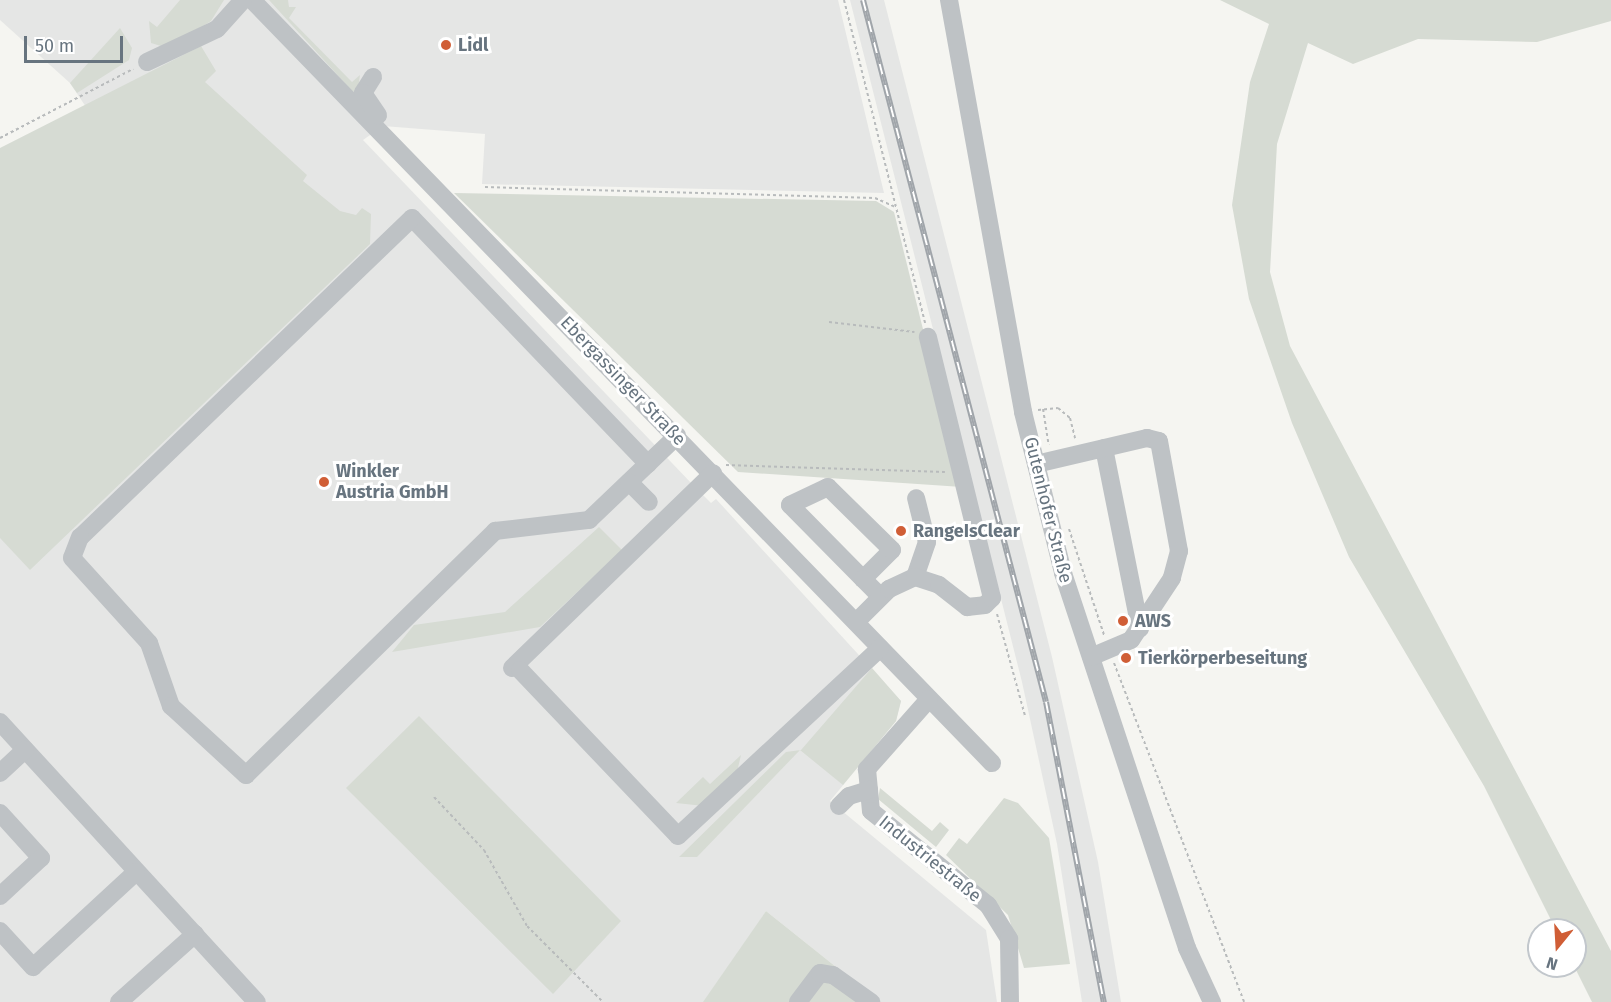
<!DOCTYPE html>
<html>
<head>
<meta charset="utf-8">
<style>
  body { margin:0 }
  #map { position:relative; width:1611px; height:1002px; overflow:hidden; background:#f5f5f1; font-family:"Fira Sans",sans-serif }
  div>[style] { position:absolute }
  .built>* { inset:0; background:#e5e6e5 }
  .green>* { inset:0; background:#d6dbd3 }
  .path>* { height:2px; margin-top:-1px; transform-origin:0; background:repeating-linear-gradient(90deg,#b8bbbc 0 3px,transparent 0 6px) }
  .minor>* { height:18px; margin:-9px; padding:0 9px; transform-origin:9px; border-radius:9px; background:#bec2c5 }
  .rail>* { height:6px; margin-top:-3px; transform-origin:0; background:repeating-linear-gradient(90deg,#fff 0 11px,#a0a5aa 0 22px); box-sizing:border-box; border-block:2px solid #a0a5aa }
  .dots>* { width:16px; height:16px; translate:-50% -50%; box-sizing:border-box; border:3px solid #fff; border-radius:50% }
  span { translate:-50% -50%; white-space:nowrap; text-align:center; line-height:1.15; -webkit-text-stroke:6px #fff; paint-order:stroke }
  .poi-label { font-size:18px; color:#67747f; font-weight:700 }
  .left { translate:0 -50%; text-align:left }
  .street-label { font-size:18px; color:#67747f }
  .north { position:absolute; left:1527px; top:918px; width:60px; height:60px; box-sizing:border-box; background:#fff; border:2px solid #c2c7cc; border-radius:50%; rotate:198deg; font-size:16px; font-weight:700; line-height:24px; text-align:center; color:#67747f }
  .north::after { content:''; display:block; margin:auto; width:21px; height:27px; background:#d05e36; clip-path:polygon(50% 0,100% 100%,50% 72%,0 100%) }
  .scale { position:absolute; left:24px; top:36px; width:99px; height:27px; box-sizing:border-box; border:3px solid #67747f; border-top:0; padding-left:8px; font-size:18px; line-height:21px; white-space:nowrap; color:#67747f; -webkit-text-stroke:4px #fff; paint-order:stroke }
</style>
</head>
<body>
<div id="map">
  <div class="built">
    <i style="clip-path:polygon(0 0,838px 0,884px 193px,482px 184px,485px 134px,383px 126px,363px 140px,693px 485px,711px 503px,716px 499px,901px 701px,896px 721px,830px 801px,986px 930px,997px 1002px,880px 1002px,766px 911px,709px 1002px,0 1002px,0 153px,86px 107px,70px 83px,0 20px)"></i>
    <i style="clip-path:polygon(850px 0,884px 0,1052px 657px,1098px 862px,1121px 1002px,1082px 1002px,1057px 844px,1022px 682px)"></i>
  </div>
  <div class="green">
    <i style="clip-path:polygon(180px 0,224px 0,211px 21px,194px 32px,161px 46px,151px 43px,149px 21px,157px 27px)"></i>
    <i style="clip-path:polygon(269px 0,288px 0,289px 7px,296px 7px,289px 18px,352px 82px,360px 75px,358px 89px,353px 92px)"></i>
    <i style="clip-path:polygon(1220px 0,1611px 0,1611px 21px,1537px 42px,1418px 39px,1353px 64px,1308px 43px,1277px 144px,1270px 272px,1290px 346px,1611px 951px,1611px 1002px,1592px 1002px,1574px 966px,1575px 930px,1556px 930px,1484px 786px,1349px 557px,1292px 423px,1249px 299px,1232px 205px,1250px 82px,1269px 24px)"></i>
    <i style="clip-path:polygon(120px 28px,132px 48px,129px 60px,77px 93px,70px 83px)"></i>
    <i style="clip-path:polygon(201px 46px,216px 71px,205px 82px,307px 175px,303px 181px,340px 211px,356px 215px,362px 208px,371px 214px,370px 244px,30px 570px,0 538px,0 148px)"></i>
    <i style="clip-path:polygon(454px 193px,876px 201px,894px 212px,962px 487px,738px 472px)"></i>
    <i style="clip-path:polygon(599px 527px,622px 550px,540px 627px,392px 652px,414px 625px,505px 612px)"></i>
    <i style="clip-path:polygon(872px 668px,901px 701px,896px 721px,843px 785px,800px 750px,697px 857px,679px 857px,786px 752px,801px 750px)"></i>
    <i style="clip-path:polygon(419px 716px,621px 921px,553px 994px,346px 788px)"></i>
    <i style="clip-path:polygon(741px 755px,737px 772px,704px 806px,676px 803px,703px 777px,710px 784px)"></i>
    <i style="clip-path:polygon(880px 788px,932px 831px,940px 822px,949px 830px,936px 847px,878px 799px)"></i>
    <i style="clip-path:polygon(1004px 798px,1018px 803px,1049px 838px,1070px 964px,1024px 968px,1008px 915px,946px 855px,959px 838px,967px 844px)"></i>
    <i style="clip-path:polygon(766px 911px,880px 1002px,703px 1002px)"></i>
  </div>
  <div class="path">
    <i style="left:844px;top:0;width:333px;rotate:75.9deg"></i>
    <i style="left:0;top:138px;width:150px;rotate:-27.4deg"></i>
    <i style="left:485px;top:187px;width:390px;rotate:1.6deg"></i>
    <i style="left:875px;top:198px;width:22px;rotate:24deg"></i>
    <i style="left:829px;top:322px;width:86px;rotate:6.7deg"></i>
    <i style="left:1043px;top:409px;width:36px;rotate:81deg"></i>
    <i style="left:1038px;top:410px;width:20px;rotate:-6deg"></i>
    <i style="left:1058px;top:408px;width:16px;rotate:40deg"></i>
    <i style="left:1070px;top:418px;width:21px;rotate:76deg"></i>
    <i style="left:726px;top:465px;width:219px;rotate:1.8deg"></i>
    <i style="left:1069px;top:529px;width:112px;rotate:71.7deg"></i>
    <i style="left:997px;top:614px;width:106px;rotate:74.6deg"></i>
    <i style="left:1114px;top:663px;width:363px;rotate:69deg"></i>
    <i style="left:434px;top:797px;width:73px;rotate:46.7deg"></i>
    <i style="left:484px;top:850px;width:87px;rotate:60.5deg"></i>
    <i style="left:527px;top:926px;width:107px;rotate:45deg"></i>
  </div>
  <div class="minor">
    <i style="left:252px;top:0;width:1063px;rotate:45.88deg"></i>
    <i style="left:949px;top:0;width:419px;rotate:79.8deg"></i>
    <i style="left:1023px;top:412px;width:166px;rotate:76deg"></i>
    <i style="left:1063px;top:573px;width:395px;rotate:71.7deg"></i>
    <i style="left:1187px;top:948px;width:60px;rotate:65.2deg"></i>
    <i style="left:147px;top:62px;width:77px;rotate:-25.2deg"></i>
    <i style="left:217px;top:29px;width:39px;rotate:-48deg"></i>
    <i style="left:373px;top:77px;width:19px;rotate:122deg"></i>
    <i style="left:363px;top:93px;width:27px;rotate:56deg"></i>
    <i style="left:1104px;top:448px;width:184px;rotate:78.7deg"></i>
    <i style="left:648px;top:464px;width:341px;rotate:-133.8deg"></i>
    <i style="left:412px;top:218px;width:460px;rotate:136.1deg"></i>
    <i style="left:80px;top:537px;width:22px;rotate:111deg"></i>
    <i style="left:72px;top:558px;width:115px;rotate:47.8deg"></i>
    <i style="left:149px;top:643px;width:67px;rotate:70.8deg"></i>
    <i style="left:171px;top:706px;width:102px;rotate:42.6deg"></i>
    <i style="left:246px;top:775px;width:349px;rotate:-44.4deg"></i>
    <i style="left:495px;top:531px;width:95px;rotate:-6.7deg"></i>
    <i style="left:589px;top:520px;width:122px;rotate:-43.7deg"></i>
    <i style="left:1036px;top:464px;width:114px;rotate:-13.2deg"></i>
    <i style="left:1147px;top:438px;width:12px;rotate:14deg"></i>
    <i style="left:1159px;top:441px;width:112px;rotate:79.7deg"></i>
    <i style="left:1179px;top:551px;width:28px;rotate:105deg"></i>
    <i style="left:1172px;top:578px;width:74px;rotate:123.5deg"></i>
    <i style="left:1131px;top:640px;width:43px;rotate:157deg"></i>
    <i style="left:629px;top:482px;width:28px;rotate:45deg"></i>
    <i style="left:915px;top:577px;width:37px;rotate:-71deg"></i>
    <i style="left:927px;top:542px;width:45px;rotate:-104deg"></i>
    <i style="left:863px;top:579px;width:41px;rotate:-45deg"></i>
    <i style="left:892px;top:550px;width:90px;rotate:-135.5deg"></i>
    <i style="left:828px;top:487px;width:42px;rotate:154.7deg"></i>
    <i style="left:790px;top:505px;width:104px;rotate:45.4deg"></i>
    <i style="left:863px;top:579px;width:25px;rotate:45deg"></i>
    <i style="left:856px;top:622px;width:47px;rotate:-45deg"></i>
    <i style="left:889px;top:589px;width:29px;rotate:-25deg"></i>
    <i style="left:915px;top:577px;width:25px;rotate:18deg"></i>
    <i style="left:939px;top:585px;width:36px;rotate:38deg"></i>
    <i style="left:967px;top:607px;width:18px;rotate:-6deg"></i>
    <i style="left:985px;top:605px;width:10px;rotate:-45deg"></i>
    <i style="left:992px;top:598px;width:269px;rotate:-103.8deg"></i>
    <i style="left:512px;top:668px;width:280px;rotate:-44.1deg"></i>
    <i style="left:520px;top:670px;width:229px;rotate:46.4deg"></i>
    <i style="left:678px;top:836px;width:276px;rotate:-42.9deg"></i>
    <i style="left:929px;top:699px;width:94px;rotate:131.5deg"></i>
    <i style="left:867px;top:769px;width:42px;rotate:84.6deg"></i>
    <i style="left:871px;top:811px;width:150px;rotate:38.8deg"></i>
    <i style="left:988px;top:905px;width:40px;rotate:58deg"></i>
    <i style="left:1009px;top:939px;width:63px;rotate:89.1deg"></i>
    <i style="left:0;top:722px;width:380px;rotate:47.5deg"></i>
    <i style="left:0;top:773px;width:34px;rotate:-43deg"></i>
    <i style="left:839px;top:806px;width:14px;rotate:-45deg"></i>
    <i style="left:849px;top:796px;width:21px;rotate:-17deg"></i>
    <i style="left:0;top:813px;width:61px;rotate:47.7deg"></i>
    <i style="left:41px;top:858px;width:56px;rotate:137.2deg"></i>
    <i style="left:0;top:931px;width:49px;rotate:47.5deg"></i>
    <i style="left:33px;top:967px;width:140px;rotate:-42.7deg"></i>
    <i style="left:119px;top:1002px;width:102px;rotate:-41.8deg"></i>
    <i style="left:798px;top:1002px;width:36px;rotate:-53deg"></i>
    <i style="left:820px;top:973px;width:13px;rotate:9deg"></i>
    <i style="left:833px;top:975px;width:47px;rotate:35.4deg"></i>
  </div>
  <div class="rail">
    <i style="left:863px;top:0;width:725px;rotate:75.39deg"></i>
    <i style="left:1046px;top:702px;width:306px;rotate:79.1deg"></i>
  </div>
  <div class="dots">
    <i style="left:446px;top:45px;background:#d05e36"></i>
    <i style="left:324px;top:482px;background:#d05e36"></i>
    <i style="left:901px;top:531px;background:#d05e36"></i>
    <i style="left:1123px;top:621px;background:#d05e36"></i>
    <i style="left:1126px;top:658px;background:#d05e36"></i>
  </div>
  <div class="poi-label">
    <span class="left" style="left:458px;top:45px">Lidl</span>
    <span class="left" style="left:336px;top:482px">Winkler<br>Austria GmbH</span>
    <span class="left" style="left:913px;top:531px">RangeIsClear</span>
    <span class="left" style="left:1135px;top:621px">AWS</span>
    <span class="left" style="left:1138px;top:658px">Tierkörperbeseitung</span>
  </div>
  <div class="street-label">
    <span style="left:623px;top:381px;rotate:46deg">Ebergassinger Straße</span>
    <span style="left:1048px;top:510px;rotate:76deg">Gutenhofer Straße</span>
    <span style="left:930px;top:859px;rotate:39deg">Industriestraße</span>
  </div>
  <div class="north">N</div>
  <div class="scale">50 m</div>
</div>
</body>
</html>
